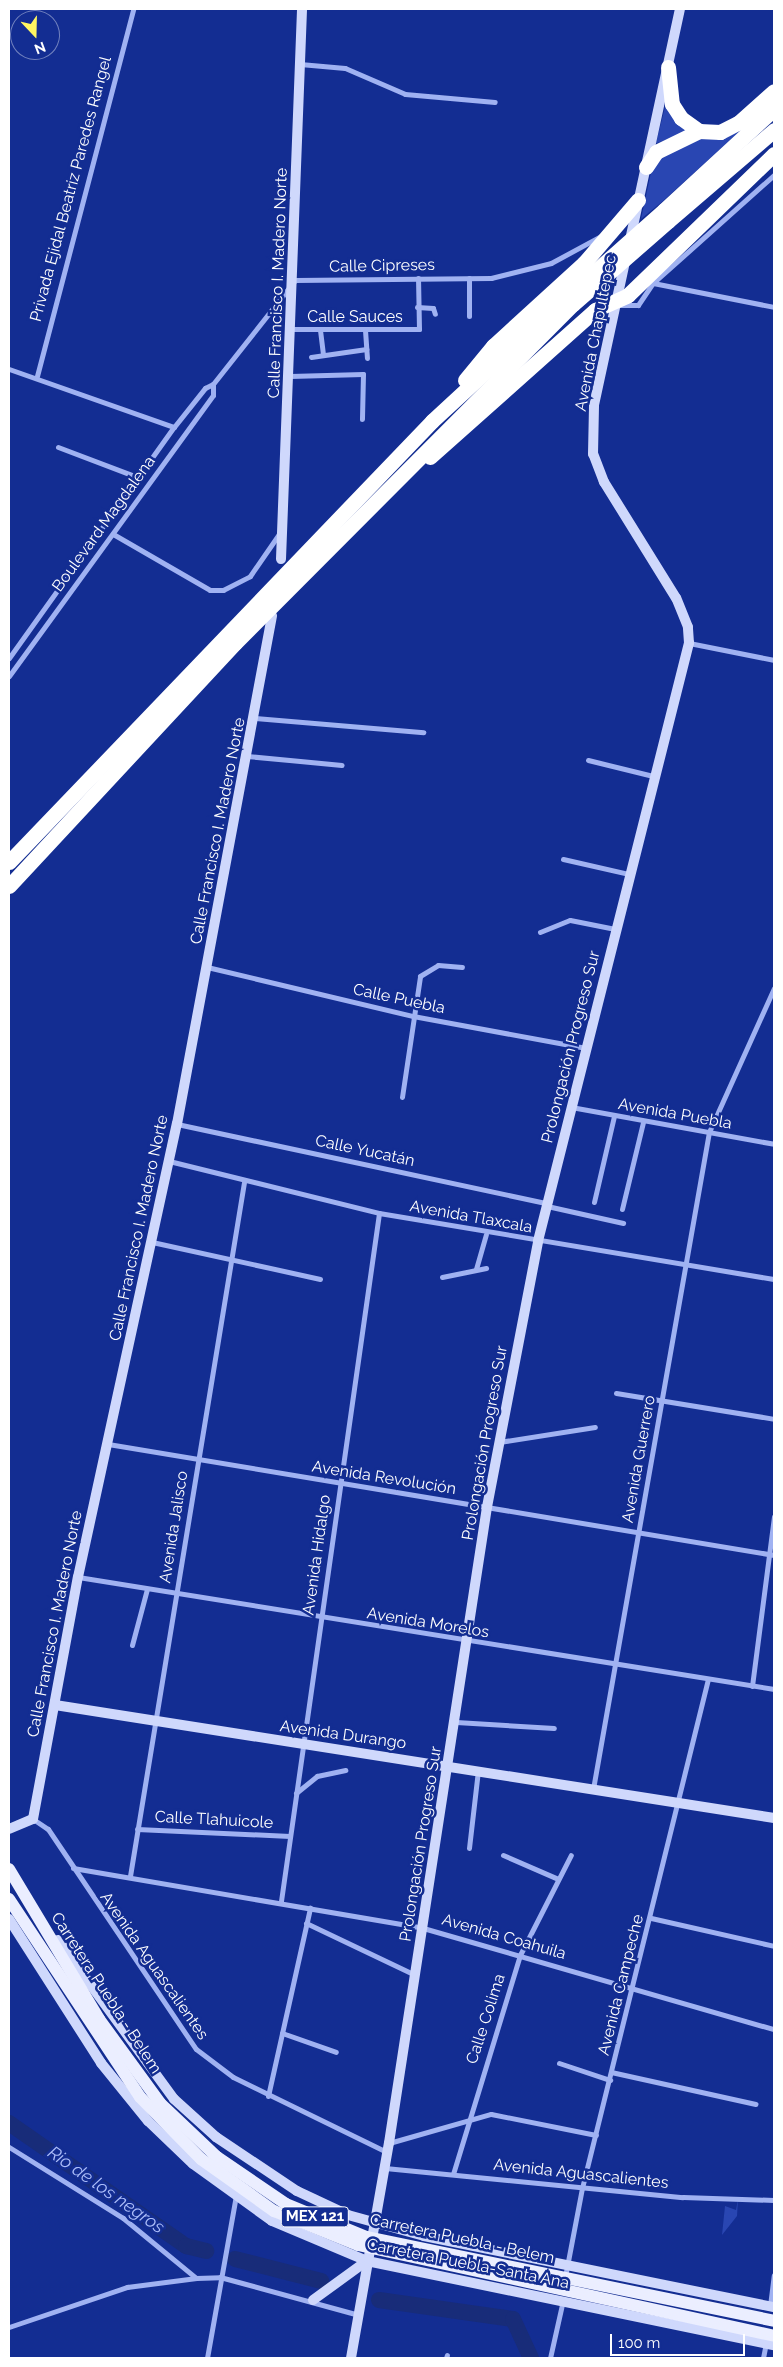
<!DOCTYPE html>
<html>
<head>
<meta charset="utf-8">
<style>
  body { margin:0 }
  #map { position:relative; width:783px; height:2367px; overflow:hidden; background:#132d92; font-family:Raleway,sans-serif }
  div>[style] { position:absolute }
  .green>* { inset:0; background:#2946b2 }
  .river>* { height:16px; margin:-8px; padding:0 8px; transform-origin:8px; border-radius:8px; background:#182c79 }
  .street>* { height:5px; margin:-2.5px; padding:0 2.5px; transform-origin:2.5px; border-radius:2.5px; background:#a0b2f2 }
  .secondary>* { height:10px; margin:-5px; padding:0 5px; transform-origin:5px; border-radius:5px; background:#cfd8fc }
  .highway>* { height:15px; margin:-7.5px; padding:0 7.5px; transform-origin:7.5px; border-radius:7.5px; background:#fff }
  .primary-bridge>* { height:12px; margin:-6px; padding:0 6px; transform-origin:6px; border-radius:6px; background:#ebeeff }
  .highway-bridge>* { height:15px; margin:-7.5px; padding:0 7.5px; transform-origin:7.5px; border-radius:7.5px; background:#fff }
  span { translate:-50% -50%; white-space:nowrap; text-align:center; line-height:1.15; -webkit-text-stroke:5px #132d92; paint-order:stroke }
  .shield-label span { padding:1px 4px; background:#132d92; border:1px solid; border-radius:4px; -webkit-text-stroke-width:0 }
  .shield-label { font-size:15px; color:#fff; font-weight:700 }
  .street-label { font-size:16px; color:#fff }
  .water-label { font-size:18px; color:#acbdf9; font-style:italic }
  .frame { position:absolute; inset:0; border:10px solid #fff; pointer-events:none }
  .north { position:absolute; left:10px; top:10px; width:50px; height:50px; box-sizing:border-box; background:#132d92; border:1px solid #7181be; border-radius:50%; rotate:159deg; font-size:14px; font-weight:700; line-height:20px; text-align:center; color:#fff }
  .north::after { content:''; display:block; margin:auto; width:18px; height:22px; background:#fff661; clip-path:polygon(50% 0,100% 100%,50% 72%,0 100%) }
  .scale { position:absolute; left:610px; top:2334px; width:135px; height:22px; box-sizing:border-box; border:2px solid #fff; border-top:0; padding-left:6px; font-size:15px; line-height:18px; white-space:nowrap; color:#fff; -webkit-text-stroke:4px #132d92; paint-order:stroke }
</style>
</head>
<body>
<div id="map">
  <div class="green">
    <i style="clip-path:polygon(665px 107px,693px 130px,657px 143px,656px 143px)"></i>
    <i style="clip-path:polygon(740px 131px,663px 201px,641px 219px,653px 163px,686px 140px)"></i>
    <i style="clip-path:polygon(738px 2199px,737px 2216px,722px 2235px,725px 2206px,736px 2210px)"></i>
  </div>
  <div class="river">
    <i style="left:9px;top:2123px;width:216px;rotate:34.8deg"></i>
    <i style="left:186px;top:2246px;width:21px;rotate:14deg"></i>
    <i style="left:235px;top:2259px;width:89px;rotate:14.3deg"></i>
    <i style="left:379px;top:2300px;width:135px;rotate:8.1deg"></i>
    <i style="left:513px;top:2319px;width:43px;rotate:65.2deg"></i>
  </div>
  <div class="street">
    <i style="left:300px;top:64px;width:45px;rotate:5.1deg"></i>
    <i style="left:345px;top:68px;width:65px;rotate:23.4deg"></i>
    <i style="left:405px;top:94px;width:90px;rotate:5.1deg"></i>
    <i style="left:653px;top:283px;width:162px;rotate:-41.8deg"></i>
    <i style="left:616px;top:305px;width:22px"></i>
    <i style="left:638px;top:305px;width:27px;rotate:-56deg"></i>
    <i style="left:653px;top:283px;width:123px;rotate:11.2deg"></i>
    <i style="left:417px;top:307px;width:16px;rotate:4deg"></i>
    <i style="left:433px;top:308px;width:6px;rotate:72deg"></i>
    <i style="left:469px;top:316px;width:38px;rotate:-90deg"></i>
    <i style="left:292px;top:329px;width:127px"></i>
    <i style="left:419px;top:329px;width:51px;rotate:-91.1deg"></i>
    <i style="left:320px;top:330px;width:25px;rotate:83deg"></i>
    <i style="left:365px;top:330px;width:28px;rotate:86deg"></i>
    <i style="left:311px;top:357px;width:56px;rotate:-8.3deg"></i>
    <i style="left:9px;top:369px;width:175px;rotate:19.4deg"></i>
    <i style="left:37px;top:376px;width:379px;rotate:-75.3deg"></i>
    <i style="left:290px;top:376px;width:73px;rotate:-1.6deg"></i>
    <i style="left:363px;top:374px;width:45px;rotate:91.3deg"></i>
    <i style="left:58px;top:447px;width:85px;rotate:20.8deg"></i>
    <i style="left:113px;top:534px;width:112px;rotate:30deg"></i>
    <i style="left:210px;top:590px;width:13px"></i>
    <i style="left:223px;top:590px;width:30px;rotate:-27deg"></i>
    <i style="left:250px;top:576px;width:55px;rotate:-55.4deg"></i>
    <i style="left:689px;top:643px;width:87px;rotate:11.3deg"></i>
    <i style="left:9px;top:658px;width:284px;rotate:-54.5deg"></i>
    <i style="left:174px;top:427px;width:50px;rotate:-51.5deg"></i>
    <i style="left:205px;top:388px;width:9px;rotate:-27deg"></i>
    <i style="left:213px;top:384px;width:132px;rotate:-51.7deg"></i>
    <i style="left:295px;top:280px;width:196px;rotate:-0.6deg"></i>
    <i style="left:491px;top:278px;width:62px;rotate:-14deg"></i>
    <i style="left:551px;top:263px;width:57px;rotate:-28.4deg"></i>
    <i style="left:9px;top:676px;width:347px;rotate:-54deg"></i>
    <i style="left:213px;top:395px;width:11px;rotate:-90deg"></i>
    <i style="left:255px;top:718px;width:169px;rotate:4.8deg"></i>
    <i style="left:247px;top:756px;width:95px;rotate:5.4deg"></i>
    <i style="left:588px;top:760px;width:67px;rotate:13.8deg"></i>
    <i style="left:563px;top:859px;width:68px;rotate:12.8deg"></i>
    <i style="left:540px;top:932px;width:32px;rotate:-22deg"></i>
    <i style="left:570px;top:920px;width:46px;rotate:11.3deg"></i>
    <i style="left:207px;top:967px;width:212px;rotate:13.4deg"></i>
    <i style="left:413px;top:1016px;width:176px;rotate:10.5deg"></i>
    <i style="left:402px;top:1097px;width:122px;rotate:-81.5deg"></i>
    <i style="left:420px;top:976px;width:21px;rotate:-31deg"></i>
    <i style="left:438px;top:965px;width:24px;rotate:5deg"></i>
    <i style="left:571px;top:1107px;width:206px;rotate:10.3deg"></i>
    <i style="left:177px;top:1124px;width:378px;rotate:12.1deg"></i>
    <i style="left:169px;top:1161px;width:216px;rotate:13.9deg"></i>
    <i style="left:379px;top:1213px;width:400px;rotate:9.5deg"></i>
    <i style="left:594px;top:1202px;width:88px;rotate:-76.9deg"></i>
    <i style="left:547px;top:1206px;width:78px;rotate:12.6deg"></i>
    <i style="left:622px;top:1209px;width:89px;rotate:-76.4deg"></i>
    <i style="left:152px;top:1242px;width:172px;rotate:12.4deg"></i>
    <i style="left:476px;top:1269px;width:36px;rotate:-74deg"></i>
    <i style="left:442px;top:1277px;width:45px;rotate:-11.6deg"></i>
    <i style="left:616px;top:1393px;width:160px;rotate:9.3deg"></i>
    <i style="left:499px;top:1442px;width:97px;rotate:-8.9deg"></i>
    <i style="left:108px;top:1444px;width:675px;rotate:9.46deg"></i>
    <i style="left:78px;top:1577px;width:705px;rotate:9.14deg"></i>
    <i style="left:132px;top:1645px;width:58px;rotate:-75deg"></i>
    <i style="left:752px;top:1686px;width:171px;rotate:-82.6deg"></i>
    <i style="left:456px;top:1722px;width:98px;rotate:3.5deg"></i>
    <i style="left:593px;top:1789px;width:667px;rotate:-79.99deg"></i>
    <i style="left:709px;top:1132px;width:158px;rotate:-65.7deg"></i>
    <i style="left:296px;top:1793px;width:27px;rotate:-39deg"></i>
    <i style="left:317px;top:1776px;width:29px;rotate:-12deg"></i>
    <i style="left:33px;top:1819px;width:18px;rotate:34deg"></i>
    <i style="left:48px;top:1829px;width:265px;rotate:56.1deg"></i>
    <i style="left:196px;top:2049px;width:46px;rotate:37.1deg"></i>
    <i style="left:233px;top:2077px;width:171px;rotate:26deg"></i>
    <i style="left:137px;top:1829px;width:153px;rotate:2.6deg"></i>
    <i style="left:469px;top:1848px;width:79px;rotate:-83.4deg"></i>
    <i style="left:503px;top:1855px;width:58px;rotate:23.5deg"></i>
    <i style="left:73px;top:1868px;width:355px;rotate:9.7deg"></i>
    <i style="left:423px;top:1928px;width:365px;rotate:16.1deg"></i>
    <i style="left:130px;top:1876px;width:703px;rotate:-80.67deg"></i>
    <i style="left:281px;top:1901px;width:695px;rotate:-81.89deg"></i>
    <i style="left:651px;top:1918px;width:126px;rotate:12.8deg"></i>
    <i style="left:306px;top:1923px;width:121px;rotate:25.5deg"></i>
    <i style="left:282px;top:2033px;width:57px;rotate:19.4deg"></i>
    <i style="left:559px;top:2063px;width:54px;rotate:18.4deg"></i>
    <i style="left:611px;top:2072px;width:148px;rotate:12.5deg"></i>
    <i style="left:268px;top:2096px;width:193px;rotate:-77.4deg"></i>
    <i style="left:389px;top:2143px;width:106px;rotate:-15.9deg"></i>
    <i style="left:491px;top:2114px;width:107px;rotate:11.3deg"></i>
    <i style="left:9px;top:2147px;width:134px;rotate:31.9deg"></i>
    <i style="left:123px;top:2218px;width:94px;rotate:39.4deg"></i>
    <i style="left:385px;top:2168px;width:299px;rotate:5.6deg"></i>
    <i style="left:683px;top:2197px;width:91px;rotate:1.9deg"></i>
    <i style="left:453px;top:2174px;width:229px;rotate:-73deg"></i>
    <i style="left:520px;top:1955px;width:112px;rotate:-63deg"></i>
    <i style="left:565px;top:2277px;width:91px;rotate:-79.2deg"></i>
    <i style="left:582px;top:2188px;width:524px;rotate:-76.1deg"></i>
    <i style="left:770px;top:2306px;width:31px;rotate:-83deg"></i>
    <i style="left:9px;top:2327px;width:125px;rotate:-18.7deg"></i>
    <i style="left:127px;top:2287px;width:70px;rotate:-7.4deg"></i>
    <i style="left:196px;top:2278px;width:24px;rotate:-2deg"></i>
    <i style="left:220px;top:2277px;width:144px;rotate:15.3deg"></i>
    <i style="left:207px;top:2358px;width:165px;rotate:-79.9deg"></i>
    <i style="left:446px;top:2358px;width:3px;rotate:-72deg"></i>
    <i style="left:550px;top:2358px;width:59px;rotate:-77.4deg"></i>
    <i style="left:763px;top:2358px;width:16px;rotate:-79deg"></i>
  </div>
  <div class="secondary">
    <i style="left:630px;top:240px;width:236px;rotate:-77.8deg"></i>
    <i style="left:281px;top:559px;width:550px;rotate:-87.81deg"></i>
    <i style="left:55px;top:1705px;width:728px;rotate:8.93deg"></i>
    <i style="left:9px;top:1829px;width:26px;rotate:-23deg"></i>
    <i style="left:33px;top:1819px;width:246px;rotate:-79.5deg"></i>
    <i style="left:78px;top:1577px;width:464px;rotate:-77.7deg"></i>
    <i style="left:177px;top:1124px;width:517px;rotate:-79.41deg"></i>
    <i style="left:9px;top:1919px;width:171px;rotate:57.4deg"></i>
    <i style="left:101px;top:2063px;width:75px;rotate:51deg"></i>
    <i style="left:148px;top:2121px;width:62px;rotate:43.7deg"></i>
    <i style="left:193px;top:2164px;width:97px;rotate:35.8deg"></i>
    <i style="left:272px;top:2221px;width:103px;rotate:22.8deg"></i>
    <i style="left:367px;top:2261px;width:416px;rotate:11.7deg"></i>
    <i style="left:58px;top:1940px;width:197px;rotate:53.9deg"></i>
    <i style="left:174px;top:2099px;width:57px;rotate:42.1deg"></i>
    <i style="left:216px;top:2137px;width:97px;rotate:33.7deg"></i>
    <i style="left:297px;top:2191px;width:56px;rotate:25.2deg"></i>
    <i style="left:348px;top:2215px;width:79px;rotate:15.4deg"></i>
    <i style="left:424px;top:2236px;width:357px;rotate:11.5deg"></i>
    <i style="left:313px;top:2300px;width:68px;rotate:-36deg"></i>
    <i style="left:351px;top:2358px;width:218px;rotate:-80deg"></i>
    <i style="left:389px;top:2143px;width:644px;rotate:-81.24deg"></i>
    <i style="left:487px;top:1507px;width:271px;rotate:-79.1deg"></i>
    <i style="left:538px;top:1241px;width:617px;rotate:-75.83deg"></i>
    <i style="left:689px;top:643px;width:16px;rotate:-94deg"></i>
    <i style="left:688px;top:627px;width:31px;rotate:-112deg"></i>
    <i style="left:676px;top:598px;width:137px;rotate:-121.8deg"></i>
    <i style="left:604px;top:482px;width:30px;rotate:-111deg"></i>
    <i style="left:593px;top:454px;width:49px;rotate:-88.8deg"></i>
    <i style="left:594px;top:405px;width:151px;rotate:-77.8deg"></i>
  </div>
  <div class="highway">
    <i style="left:668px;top:67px;width:37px;rotate:84deg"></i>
    <i style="left:672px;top:104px;width:17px;rotate:57deg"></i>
    <i style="left:681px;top:118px;width:22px;rotate:36deg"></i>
    <i style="left:699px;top:131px;width:21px;rotate:3deg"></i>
    <i style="left:720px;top:132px;width:20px;rotate:-27deg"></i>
    <i style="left:738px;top:123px;width:48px;rotate:-41.6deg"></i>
    <i style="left:646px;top:167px;width:18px;rotate:-56deg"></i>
    <i style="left:656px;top:152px;width:48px;rotate:-26deg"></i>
    <i style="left:664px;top:210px;width:149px;rotate:-42.6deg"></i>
    <i style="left:668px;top:221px;width:140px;rotate:-40.6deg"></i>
    <i style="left:465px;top:380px;width:44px;rotate:-50.5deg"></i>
    <i style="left:493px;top:346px;width:123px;rotate:-42.4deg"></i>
    <i style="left:584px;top:263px;width:83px;rotate:-49.4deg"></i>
    <i style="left:430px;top:457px;width:221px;rotate:-41.7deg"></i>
    <i style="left:595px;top:310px;width:36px;rotate:-24deg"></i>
    <i style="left:628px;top:295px;width:203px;rotate:-44deg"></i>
    <i style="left:9px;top:862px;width:611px;rotate:-46.19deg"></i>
    <i style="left:432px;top:421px;width:193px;rotate:-42.7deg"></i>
    <i style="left:9px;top:886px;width:332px;rotate:-47.1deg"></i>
    <i style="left:235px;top:643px;width:479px;rotate:-45.1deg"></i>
  </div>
  <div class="primary-bridge">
    <i style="left:9px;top:1869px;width:175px;rotate:59deg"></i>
    <i style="left:99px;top:2019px;width:104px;rotate:54deg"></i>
    <i style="left:160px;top:2103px;width:79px;rotate:43.5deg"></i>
    <i style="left:217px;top:2157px;width:83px;rotate:34.3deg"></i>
    <i style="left:286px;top:2204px;width:87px;rotate:22.4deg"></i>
    <i style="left:366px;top:2237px;width:417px;rotate:11.6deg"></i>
    <i style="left:9px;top:1899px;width:237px;rotate:56.5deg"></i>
    <i style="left:140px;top:2097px;width:87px;rotate:45.5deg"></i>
    <i style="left:201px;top:2159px;width:90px;rotate:35.5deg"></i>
    <i style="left:274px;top:2211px;width:91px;rotate:22deg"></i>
    <i style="left:358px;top:2245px;width:426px;rotate:12.3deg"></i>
  </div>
  <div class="highway-bridge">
    <i style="left:574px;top:290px;width:120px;rotate:-41.6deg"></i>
    <i style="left:573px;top:304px;width:126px;rotate:-41.1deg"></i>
  </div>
  <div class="shield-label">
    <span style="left:315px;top:2217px">MEX 121</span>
  </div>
  <div class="street-label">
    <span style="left:71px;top:189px;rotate:-75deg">Privada Ejidal Beatriz Paredes Rangel</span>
    <span style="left:382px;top:266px;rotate:-1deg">Calle Cipreses</span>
    <span style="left:278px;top:283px;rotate:-88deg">Calle Francisco I. Madero Norte</span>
    <span style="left:355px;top:317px">Calle Sauces</span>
    <span style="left:596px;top:333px;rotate:-79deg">Avenida Chapultepec</span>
    <span style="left:104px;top:524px;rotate:-54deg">Boulevard Magdalena</span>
    <span style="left:218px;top:831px;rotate:-79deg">Calle Francisco I. Madero Norte</span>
    <span style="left:399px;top:999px;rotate:12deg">Calle Puebla</span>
    <span style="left:571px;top:1047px;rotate:-76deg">Prolongación Progreso Sur</span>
    <span style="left:675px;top:1114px;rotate:10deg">Avenida Puebla</span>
    <span style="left:365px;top:1151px;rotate:12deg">Calle Yucatán</span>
    <span style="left:471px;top:1217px;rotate:10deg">Avenida Tlaxcala</span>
    <span style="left:139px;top:1228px;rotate:-78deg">Calle Francisco I. Madero Norte</span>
    <span style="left:485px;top:1443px;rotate:-80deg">Prolongación Progreso Sur</span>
    <span style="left:639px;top:1459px;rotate:-80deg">Avenida Guerrero</span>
    <span style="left:384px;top:1478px;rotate:9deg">Avenida Revolución</span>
    <span style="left:174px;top:1527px;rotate:-81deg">Avenida Jalisco</span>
    <span style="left:317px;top:1555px;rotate:-82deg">Avenida Hidalgo</span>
    <span style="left:428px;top:1623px;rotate:9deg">Avenida Morelos</span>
    <span style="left:55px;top:1624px;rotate:-79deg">Calle Francisco I. Madero Norte</span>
    <span style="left:343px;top:1735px;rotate:8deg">Avenida Durango</span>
    <span style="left:214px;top:1820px;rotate:3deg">Calle Tlahuicole</span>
    <span style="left:421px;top:1844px;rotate:-81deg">Prolongación Progreso Sur</span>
    <span style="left:504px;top:1937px;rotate:16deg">Avenida Coahuila</span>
    <span style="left:154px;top:1966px;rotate:55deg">Avenida Aguascalientes</span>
    <span style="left:621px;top:1985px;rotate:-76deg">Avenida Campeche</span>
    <span style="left:106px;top:1993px;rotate:57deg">Carretera Puebla - Belem</span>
    <span style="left:486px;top:2019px;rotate:-72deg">Calle Colima</span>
    <span style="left:581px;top:2174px;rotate:6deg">Avenida Aguascalientes</span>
    <span style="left:462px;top:2239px;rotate:12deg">Carretera Puebla - Belem</span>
    <span style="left:468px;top:2264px;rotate:11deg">Carretera Puebla-Santa Ana</span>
  </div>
  <div class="water-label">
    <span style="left:106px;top:2190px;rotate:35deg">Rio de los negros</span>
  </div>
  <div class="frame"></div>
  <div class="north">N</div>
  <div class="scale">100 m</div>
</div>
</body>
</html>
